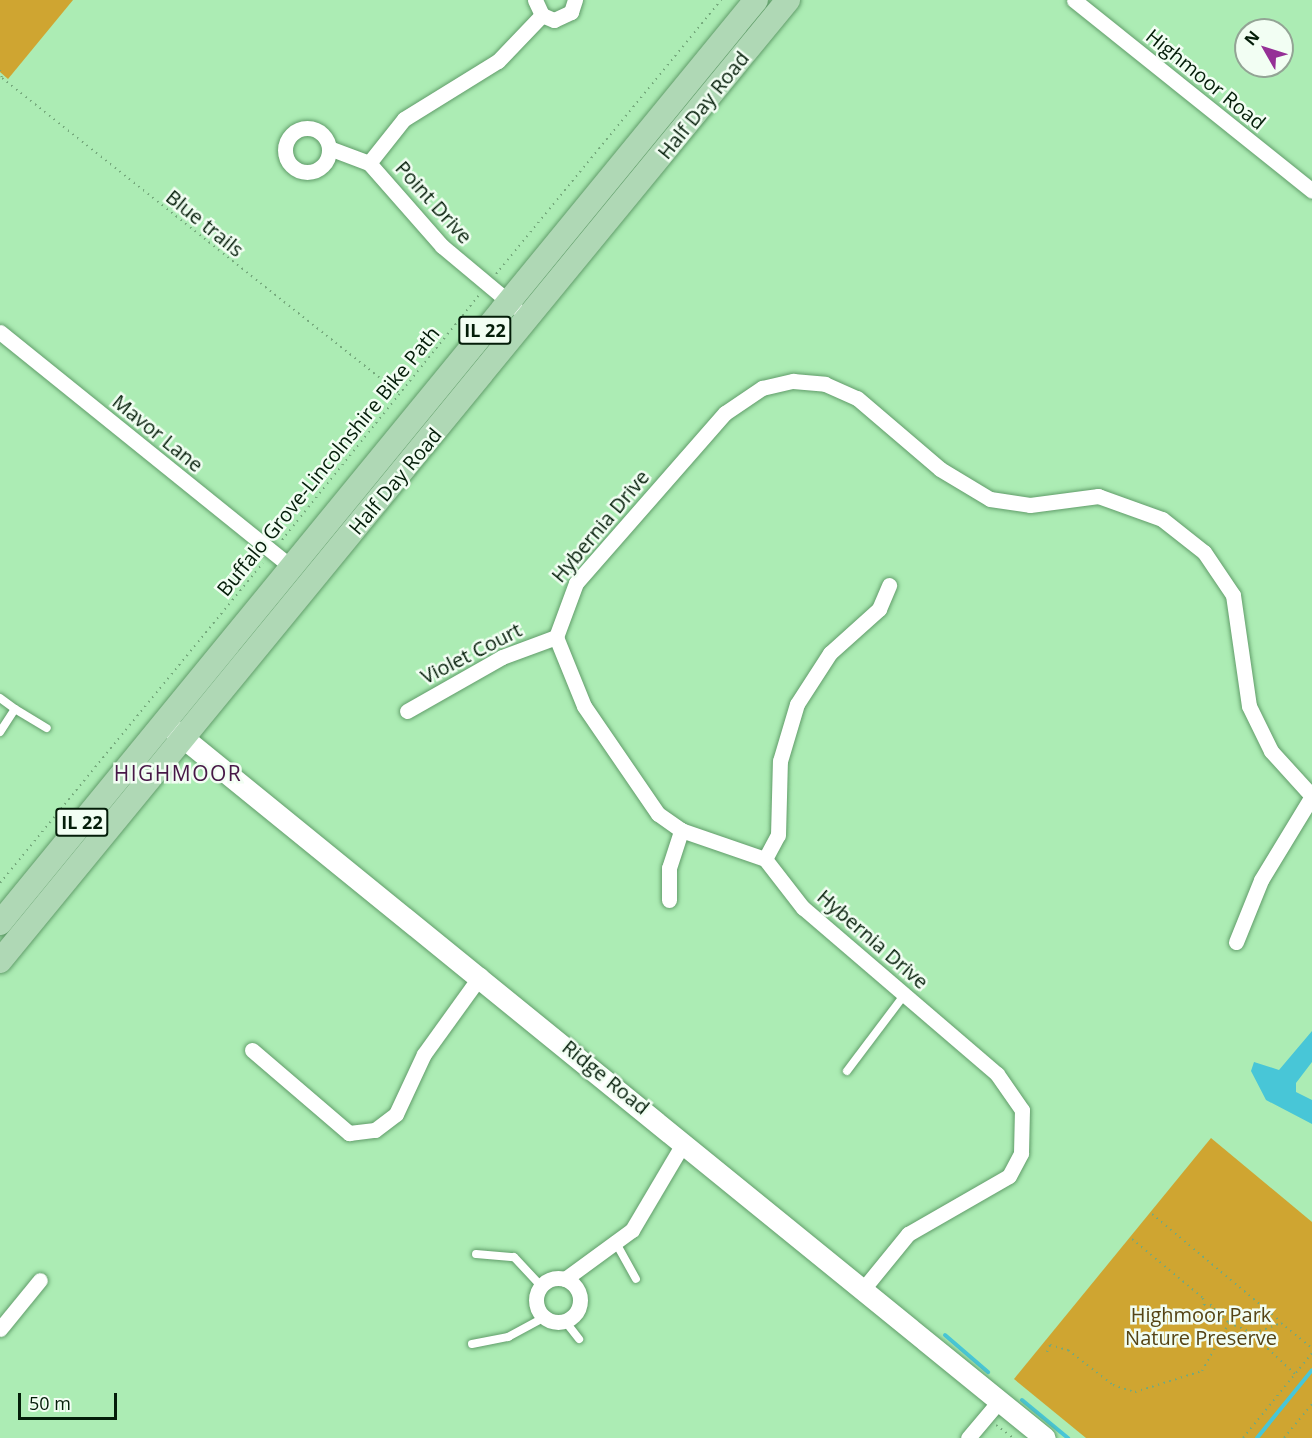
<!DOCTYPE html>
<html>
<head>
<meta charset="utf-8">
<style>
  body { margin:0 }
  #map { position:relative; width:1312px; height:1438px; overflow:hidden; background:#acecb4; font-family:"Open Sans",sans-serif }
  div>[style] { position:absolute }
  .green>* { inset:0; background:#cfa531 }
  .water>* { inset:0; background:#48c6d7 }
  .stream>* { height:4px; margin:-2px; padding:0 2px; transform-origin:2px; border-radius:2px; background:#48c6d7 }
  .path>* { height:2px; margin-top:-1px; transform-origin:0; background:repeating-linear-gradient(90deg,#75a97c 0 1.5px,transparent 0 6px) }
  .roads { filter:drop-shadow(0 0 2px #619d6a) drop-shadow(0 0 2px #619d6a) }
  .lane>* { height:8px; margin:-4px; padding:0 4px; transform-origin:4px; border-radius:4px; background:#fff }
  .street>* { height:15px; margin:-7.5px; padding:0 7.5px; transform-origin:7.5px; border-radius:7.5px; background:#fff }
  .street>.ring { margin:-7.5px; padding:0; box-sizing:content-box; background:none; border:15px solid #fff; border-radius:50% }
  .secondary>* { height:21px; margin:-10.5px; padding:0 10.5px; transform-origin:10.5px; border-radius:10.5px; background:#fff }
  .primary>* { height:24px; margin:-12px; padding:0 12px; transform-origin:12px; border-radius:12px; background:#afd8b5 }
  span { translate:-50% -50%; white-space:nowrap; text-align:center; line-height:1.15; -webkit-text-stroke:5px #f2fef3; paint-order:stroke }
  .shield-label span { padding:2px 4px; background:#f2fef3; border:2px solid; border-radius:4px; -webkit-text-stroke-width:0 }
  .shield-label { font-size:18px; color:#041d09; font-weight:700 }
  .street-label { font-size:20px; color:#041d09 }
  .park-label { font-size:20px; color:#554415 }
  .neighbourhood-label { font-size:21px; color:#471747; letter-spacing:1.5px }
  .north { position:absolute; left:1234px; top:18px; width:60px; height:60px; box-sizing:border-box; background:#f2fef3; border:2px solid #93a495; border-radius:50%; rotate:309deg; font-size:16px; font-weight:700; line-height:24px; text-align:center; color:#041d09 }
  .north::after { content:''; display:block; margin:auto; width:21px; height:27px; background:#953096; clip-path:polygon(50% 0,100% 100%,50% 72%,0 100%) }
  .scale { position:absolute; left:18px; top:1393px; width:99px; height:27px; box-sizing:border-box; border:3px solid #041d09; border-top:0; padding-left:8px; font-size:18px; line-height:21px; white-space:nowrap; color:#041d09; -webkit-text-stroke:4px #f2fef3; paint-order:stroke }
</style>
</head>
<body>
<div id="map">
  <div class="green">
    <i style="clip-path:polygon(0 0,73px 0,8px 79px,0 72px)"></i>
    <i style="clip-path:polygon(1211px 1138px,1312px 1222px,1312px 1438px,1086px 1438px,1014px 1379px)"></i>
  </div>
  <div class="water">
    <i style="clip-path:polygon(1312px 1031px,1312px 1062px,1296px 1083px,1296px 1092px,1312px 1100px,1312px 1124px,1266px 1100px,1251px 1071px,1254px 1062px,1279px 1070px)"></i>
  </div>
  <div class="stream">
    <i style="left:945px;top:1335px;width:57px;rotate:40.7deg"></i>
    <i style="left:1022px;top:1400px;width:60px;rotate:39.6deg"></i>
    <i style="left:1257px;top:1438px;width:87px;rotate:-51deg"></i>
  </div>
  <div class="path">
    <i style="left:0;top:70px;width:8px;rotate:76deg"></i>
    <i style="left:2px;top:78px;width:507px;rotate:38.43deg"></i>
    <i style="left:496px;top:274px;width:355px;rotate:-50.6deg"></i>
    <i style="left:282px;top:540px;width:314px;rotate:-51.2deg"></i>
    <i style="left:0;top:883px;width:414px;rotate:-50.6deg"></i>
    <i style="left:1152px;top:1214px;width:168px;rotate:39.9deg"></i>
    <i style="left:1132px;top:1239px;width:92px;rotate:39.7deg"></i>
    <i style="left:1203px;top:1298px;width:7px;rotate:82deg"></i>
    <i style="left:1204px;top:1305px;width:8px;rotate:7deg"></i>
    <i style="left:1210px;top:1304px;width:27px;rotate:45deg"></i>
    <i style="left:1250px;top:1332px;width:62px;rotate:43deg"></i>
    <i style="left:1047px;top:1352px;width:8px;rotate:-67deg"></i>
    <i style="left:1050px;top:1345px;width:19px;rotate:16deg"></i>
    <i style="left:1068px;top:1350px;width:57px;rotate:37.9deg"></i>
    <i style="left:1113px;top:1385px;width:23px;rotate:18deg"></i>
    <i style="left:1135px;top:1392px;width:70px;rotate:-17.4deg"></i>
    <i style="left:1202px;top:1371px;width:55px;rotate:-60.6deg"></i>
    <i style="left:1229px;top:1323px;width:27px;rotate:22deg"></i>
    <i style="left:1254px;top:1333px;width:29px;rotate:-20deg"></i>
    <i style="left:1281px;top:1323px;width:40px;rotate:39deg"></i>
    <i style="left:996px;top:1425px;width:21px;rotate:37deg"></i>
    <i style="left:1243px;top:1438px;width:109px;rotate:-50.9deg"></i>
    <i style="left:1284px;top:1438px;width:44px;rotate:-50.5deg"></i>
  </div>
  <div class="roads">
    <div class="lane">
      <i style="left:0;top:698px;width:19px;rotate:36deg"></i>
      <i style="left:0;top:732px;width:27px;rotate:-57deg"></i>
      <i style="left:15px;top:709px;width:37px;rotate:31deg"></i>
      <i style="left:847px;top:1071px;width:96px;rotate:-53deg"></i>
      <i style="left:616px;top:1243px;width:41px;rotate:60.9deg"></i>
      <i style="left:476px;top:1254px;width:38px;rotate:5deg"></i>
      <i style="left:514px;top:1257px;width:40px;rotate:47deg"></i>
      <i style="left:565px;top:1321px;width:23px;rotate:52deg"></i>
      <i style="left:472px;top:1344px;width:37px;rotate:-11deg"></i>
      <i style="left:508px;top:1337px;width:42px;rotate:-28.4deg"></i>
    </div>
    <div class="street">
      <i style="left:535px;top:0;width:17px;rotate:65deg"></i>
      <i style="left:542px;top:15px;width:13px;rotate:23deg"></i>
      <i style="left:554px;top:20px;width:19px;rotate:-25deg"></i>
      <i style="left:571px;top:12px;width:13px;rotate:-72deg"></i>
      <i style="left:1074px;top:0;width:305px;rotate:38.7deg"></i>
      <i class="ring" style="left:285px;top:128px;width:29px;height:29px"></i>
      <i style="left:329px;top:148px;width:43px;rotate:20.6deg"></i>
      <i style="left:369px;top:163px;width:111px;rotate:48.7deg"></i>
      <i style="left:442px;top:246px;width:95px;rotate:39.9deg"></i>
      <i style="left:369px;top:163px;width:56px;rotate:-51.5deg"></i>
      <i style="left:404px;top:119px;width:110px;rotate:-31.7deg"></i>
      <i style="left:498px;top:61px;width:64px;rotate:-46.3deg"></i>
      <i style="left:0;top:332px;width:373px;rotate:38.9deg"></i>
      <i style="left:407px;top:711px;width:109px;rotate:-29.6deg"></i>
      <i style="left:502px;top:657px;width:58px;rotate:-20.3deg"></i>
      <i style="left:765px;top:859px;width:27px;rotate:-62deg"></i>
      <i style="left:778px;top:835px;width:74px;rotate:-88.5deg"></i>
      <i style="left:780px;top:761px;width:59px;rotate:-73.4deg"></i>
      <i style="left:797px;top:704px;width:61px;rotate:-57.1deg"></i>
      <i style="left:830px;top:653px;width:66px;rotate:-41.9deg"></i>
      <i style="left:879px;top:609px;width:26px;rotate:-67deg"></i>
      <i style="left:669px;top:900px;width:32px;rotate:-90deg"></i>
      <i style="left:669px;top:868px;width:40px;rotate:-72deg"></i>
      <i style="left:1236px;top:942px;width:67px;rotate:-68deg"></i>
      <i style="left:1261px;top:880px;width:98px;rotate:-58.7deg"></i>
      <i style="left:252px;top:1050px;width:128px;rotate:40.6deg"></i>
      <i style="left:349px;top:1133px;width:26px;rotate:-7deg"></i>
      <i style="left:375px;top:1130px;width:26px;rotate:-37deg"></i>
      <i style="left:396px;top:1114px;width:66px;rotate:-65deg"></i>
      <i style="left:424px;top:1054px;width:97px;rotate:-54.2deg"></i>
      <i class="ring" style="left:536px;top:1278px;width:29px;height:29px"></i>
      <i style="left:565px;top:1279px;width:83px;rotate:-36.2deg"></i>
      <i style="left:632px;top:1230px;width:102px;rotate:-59.4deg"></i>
      <i style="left:864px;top:1288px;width:70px;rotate:-50.8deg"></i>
      <i style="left:908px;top:1234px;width:116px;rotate:-29.9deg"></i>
      <i style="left:1009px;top:1176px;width:26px;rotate:-62deg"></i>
      <i style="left:1021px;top:1153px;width:43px;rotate:-88.7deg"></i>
      <i style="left:1022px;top:1110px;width:44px;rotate:-124.8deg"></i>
      <i style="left:997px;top:1074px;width:255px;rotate:-139.4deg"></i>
      <i style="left:803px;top:908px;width:62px;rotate:-127.8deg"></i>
      <i style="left:765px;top:859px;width:89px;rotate:-161deg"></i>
      <i style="left:681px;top:830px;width:28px;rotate:-145deg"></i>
      <i style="left:658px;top:814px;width:131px;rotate:-124.4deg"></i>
      <i style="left:584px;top:706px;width:74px;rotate:-112.1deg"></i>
      <i style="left:556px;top:637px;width:58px;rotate:-69.7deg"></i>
      <i style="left:576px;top:583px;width:226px;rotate:-48.8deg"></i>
      <i style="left:725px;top:413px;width:45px;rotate:-34deg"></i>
      <i style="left:762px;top:388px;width:32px;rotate:-13deg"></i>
      <i style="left:793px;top:381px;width:32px;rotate:5deg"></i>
      <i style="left:825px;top:384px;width:35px;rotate:24deg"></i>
      <i style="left:857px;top:398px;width:109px;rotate:40.5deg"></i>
      <i style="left:940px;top:469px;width:58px;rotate:31deg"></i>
      <i style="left:990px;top:499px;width:40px;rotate:8.5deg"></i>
      <i style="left:1030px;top:505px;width:69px;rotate:-7.5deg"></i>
      <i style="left:1098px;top:496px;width:68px;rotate:19.8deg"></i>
      <i style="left:1162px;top:519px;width:53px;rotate:38.2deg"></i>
      <i style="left:1204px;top:552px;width:52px;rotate:56deg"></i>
      <i style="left:1233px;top:595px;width:112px;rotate:81.8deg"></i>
      <i style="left:1249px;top:706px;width:50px;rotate:63.9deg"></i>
      <i style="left:1271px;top:751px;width:61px;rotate:47.7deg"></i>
      <i style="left:0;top:1329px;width:63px;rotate:-50.8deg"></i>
      <i style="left:968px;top:1438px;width:50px;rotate:-49.9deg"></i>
    </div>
    <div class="secondary">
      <i style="left:170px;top:727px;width:1127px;rotate:39.1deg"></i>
    </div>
    <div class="primary">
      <i style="left:0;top:923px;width:1193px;rotate:-50.68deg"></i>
      <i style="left:0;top:961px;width:1243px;rotate:-50.65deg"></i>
    </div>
  </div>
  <div class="shield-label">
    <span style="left:485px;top:330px">IL 22</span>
    <span style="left:82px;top:822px">IL 22</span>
  </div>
  <div class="street-label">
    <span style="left:1206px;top:79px;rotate:39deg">Highmoor Road</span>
    <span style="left:703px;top:105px;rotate:-51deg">Half Day Road</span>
    <span style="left:434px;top:202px;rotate:48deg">Point Drive</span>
    <span style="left:205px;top:223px;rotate:39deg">Blue trails</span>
    <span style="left:158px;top:433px;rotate:39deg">Mavor Lane</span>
    <span style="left:328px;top:461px;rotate:-51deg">Buffalo Grove-Lincolnshire Bike Path</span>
    <span style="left:395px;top:481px;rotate:-50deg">Half Day Road</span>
    <span style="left:600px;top:526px;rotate:-50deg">Hybernia Drive</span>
    <span style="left:471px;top:653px;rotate:-27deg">Violet Court</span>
    <span style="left:873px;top:939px;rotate:41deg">Hybernia Drive</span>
    <span style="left:606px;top:1077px;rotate:39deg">Ridge Road</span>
  </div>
  <div class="park-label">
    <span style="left:1201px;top:1326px">Highmoor Park<br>Nature Preserve</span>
  </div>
  <div class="neighbourhood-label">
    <span style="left:178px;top:773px">HIGHMOOR</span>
  </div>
  <div class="north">N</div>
  <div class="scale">50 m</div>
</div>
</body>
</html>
